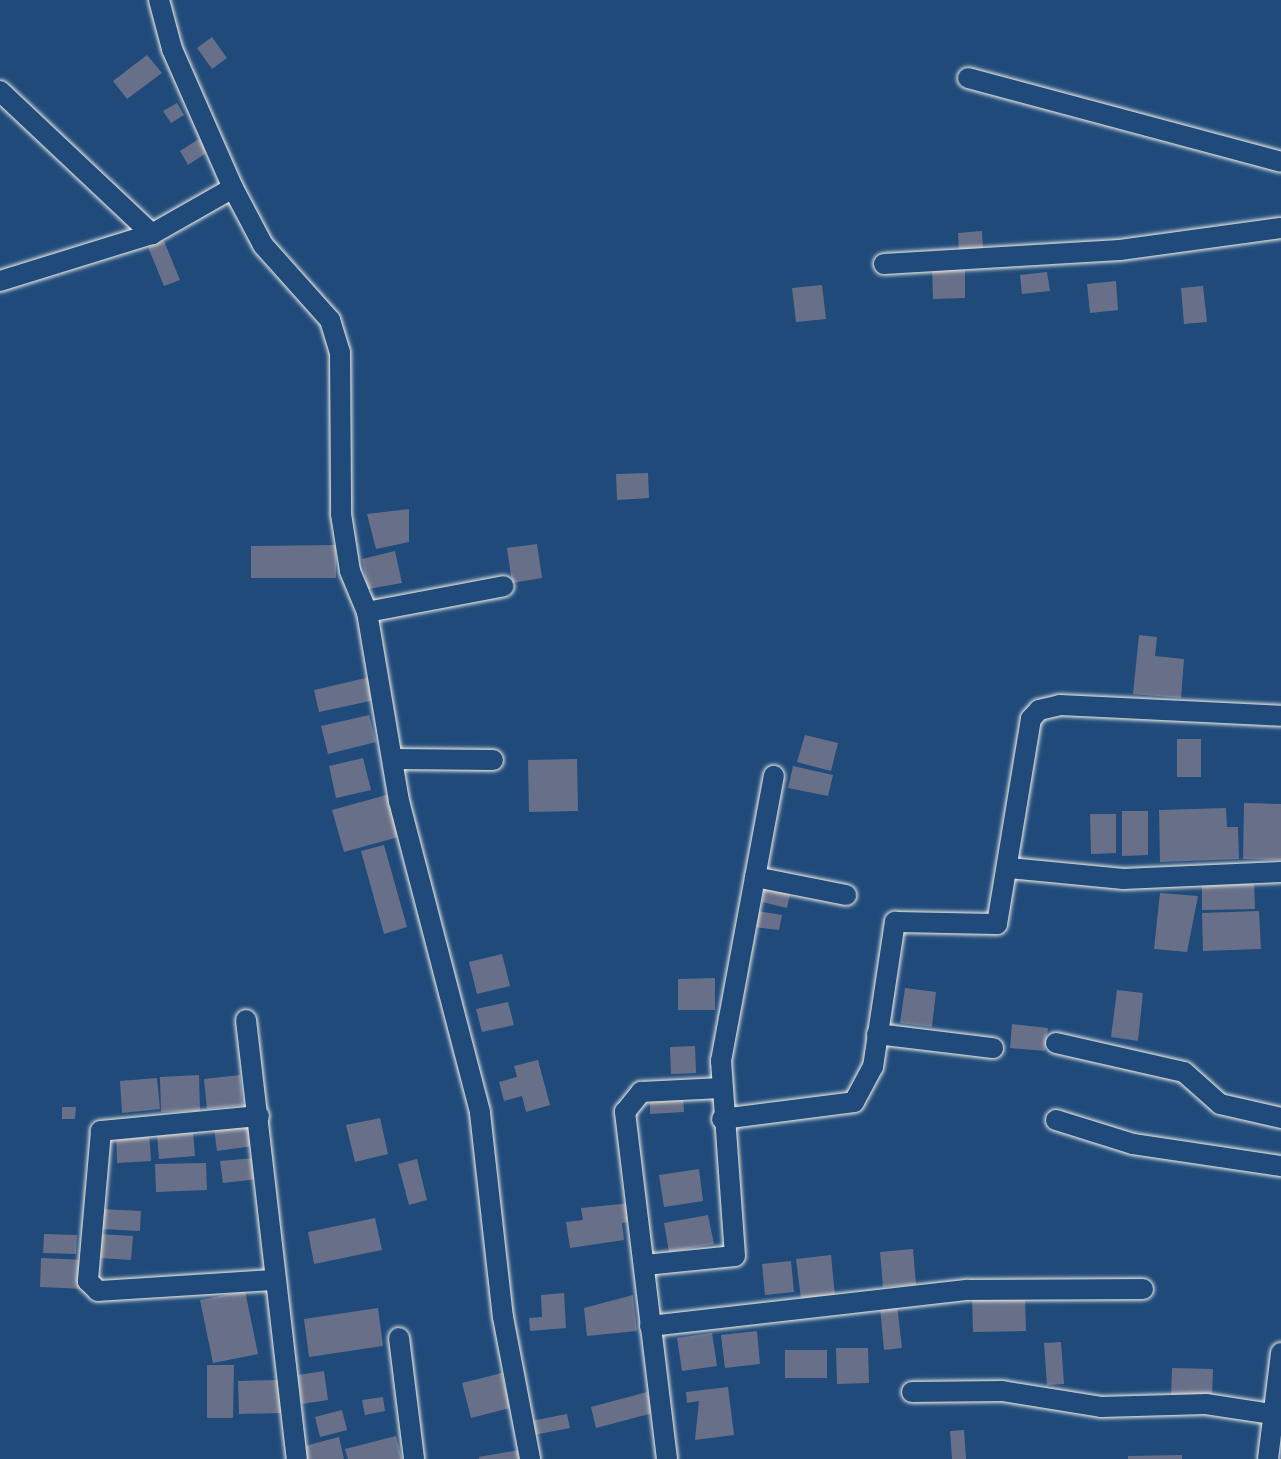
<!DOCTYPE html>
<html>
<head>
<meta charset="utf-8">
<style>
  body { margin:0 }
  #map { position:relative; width:1281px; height:1459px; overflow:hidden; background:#1f4a7a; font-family:"Comic Neue",sans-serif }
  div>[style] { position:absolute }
  .building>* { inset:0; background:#687089 }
  .roads { filter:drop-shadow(0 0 2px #f4f1e8) drop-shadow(0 0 2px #f4f1e8) }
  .minor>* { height:20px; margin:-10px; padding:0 10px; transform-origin:10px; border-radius:10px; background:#1f4a7a }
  span { translate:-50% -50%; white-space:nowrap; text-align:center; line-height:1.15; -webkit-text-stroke:8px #1f4a7a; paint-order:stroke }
</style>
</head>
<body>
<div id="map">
  <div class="building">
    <i style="clip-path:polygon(212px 37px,227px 58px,212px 69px,197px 48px)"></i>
    <i style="clip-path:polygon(147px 55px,162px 73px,127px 99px,113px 81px)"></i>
    <i style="clip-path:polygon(177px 103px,184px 115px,171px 123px,163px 111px)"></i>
    <i style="clip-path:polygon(205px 135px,214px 148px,188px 165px,180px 151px)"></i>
    <i style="clip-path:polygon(982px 231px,983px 249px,959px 251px,958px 233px)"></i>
    <i style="clip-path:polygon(164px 241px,180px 280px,164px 286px,148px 247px)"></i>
    <i style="clip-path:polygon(932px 265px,965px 265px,965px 298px,933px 299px)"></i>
    <i style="clip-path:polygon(1047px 272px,1050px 291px,1022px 294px,1020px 275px)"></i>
    <i style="clip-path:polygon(1116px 281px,1118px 310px,1090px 313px,1087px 284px)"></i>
    <i style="clip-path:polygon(822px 285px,826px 319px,796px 322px,792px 288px)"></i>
    <i style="clip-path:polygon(1203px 286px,1207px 322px,1184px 324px,1181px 288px)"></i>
    <i style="clip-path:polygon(648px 473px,649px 498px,617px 500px,616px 474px)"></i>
    <i style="clip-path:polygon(409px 509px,409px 542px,376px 549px,367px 514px)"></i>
    <i style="clip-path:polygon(537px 544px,542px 578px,512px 583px,507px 548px)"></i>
    <i style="clip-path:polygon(336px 545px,336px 578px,251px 578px,251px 546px)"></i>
    <i style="clip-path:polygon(395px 551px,402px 583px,368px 589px,362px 559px)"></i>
    <i style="clip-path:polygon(1139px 635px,1157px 637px,1155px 656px,1184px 659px,1181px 698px,1133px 694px)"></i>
    <i style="clip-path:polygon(370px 677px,375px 700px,319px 712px,314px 690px)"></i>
    <i style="clip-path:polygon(369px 715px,376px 742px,328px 754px,321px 726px)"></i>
    <i style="clip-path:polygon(805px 735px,838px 743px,831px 771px,797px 762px)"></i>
    <i style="clip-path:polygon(1177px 739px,1201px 739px,1201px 777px,1177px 777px)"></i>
    <i style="clip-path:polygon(363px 758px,371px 790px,336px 798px,329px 766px)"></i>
    <i style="clip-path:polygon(577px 759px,578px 811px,529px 812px,528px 760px)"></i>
    <i style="clip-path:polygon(793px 766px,833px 775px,828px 796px,788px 788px)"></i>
    <i style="clip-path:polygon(390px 794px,402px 836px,344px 852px,332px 810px)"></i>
    <i style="clip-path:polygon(1244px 803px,1281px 804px,1281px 860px,1243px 859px)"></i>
    <i style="clip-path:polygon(1226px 808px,1227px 827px,1238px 827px,1239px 859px,1160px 862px,1159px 810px)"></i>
    <i style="clip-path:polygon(1122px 811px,1148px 811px,1148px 855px,1122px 856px)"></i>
    <i style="clip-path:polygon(1090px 814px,1116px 814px,1116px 853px,1091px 854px)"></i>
    <i style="clip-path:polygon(384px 845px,407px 927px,384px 934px,361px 851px)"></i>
    <i style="clip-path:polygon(1202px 881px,1254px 881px,1255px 909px,1202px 910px)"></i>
    <i style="clip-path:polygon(766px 884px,791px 890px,787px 908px,762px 902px)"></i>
    <i style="clip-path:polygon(1160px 893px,1198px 896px,1187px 952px,1154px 949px)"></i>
    <i style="clip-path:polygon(757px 911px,782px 915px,779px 930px,754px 927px)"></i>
    <i style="clip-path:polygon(1259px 911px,1261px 949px,1203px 951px,1202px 913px)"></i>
    <i style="clip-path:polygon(502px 954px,510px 986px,477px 994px,469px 962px)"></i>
    <i style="clip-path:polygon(715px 978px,715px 1010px,678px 1010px,678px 979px)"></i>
    <i style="clip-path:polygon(905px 988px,936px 992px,932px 1027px,900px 1023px)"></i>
    <i style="clip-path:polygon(1117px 990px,1143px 993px,1138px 1041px,1111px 1037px)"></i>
    <i style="clip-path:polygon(508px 1002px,514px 1025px,482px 1032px,476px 1009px)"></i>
    <i style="clip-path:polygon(1012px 1024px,1048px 1028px,1045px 1051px,1010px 1048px)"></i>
    <i style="clip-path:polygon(695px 1046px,696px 1073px,671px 1074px,670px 1047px)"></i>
    <i style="clip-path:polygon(538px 1060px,550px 1105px,526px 1112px,522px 1096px,504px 1101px,499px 1082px,517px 1077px,514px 1066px)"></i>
    <i style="clip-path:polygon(199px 1075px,200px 1111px,161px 1112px,160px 1077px)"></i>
    <i style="clip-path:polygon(240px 1075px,243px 1105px,207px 1109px,204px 1079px)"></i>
    <i style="clip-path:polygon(157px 1078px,160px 1109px,122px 1113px,120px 1081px)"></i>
    <i style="clip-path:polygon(683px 1094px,684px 1112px,650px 1114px,650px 1096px)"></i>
    <i style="clip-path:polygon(62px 1107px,76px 1107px,75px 1119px,62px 1119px)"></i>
    <i style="clip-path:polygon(380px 1118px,388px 1154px,355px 1162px,346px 1125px)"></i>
    <i style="clip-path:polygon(251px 1124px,253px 1146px,217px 1151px,214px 1128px)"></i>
    <i style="clip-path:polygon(149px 1130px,151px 1161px,117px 1163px,116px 1131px)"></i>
    <i style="clip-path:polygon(193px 1131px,195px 1156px,159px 1159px,157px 1134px)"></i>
    <i style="clip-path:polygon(255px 1158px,258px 1179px,223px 1183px,220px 1161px)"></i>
    <i style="clip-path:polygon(417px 1159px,427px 1200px,409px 1205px,398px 1164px)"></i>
    <i style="clip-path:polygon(206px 1163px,207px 1190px,156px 1192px,155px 1164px)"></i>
    <i style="clip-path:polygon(699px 1169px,703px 1201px,664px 1207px,659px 1175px)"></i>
    <i style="clip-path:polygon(631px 1203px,633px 1221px,622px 1223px,624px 1240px,570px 1248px,566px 1222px,583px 1220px,581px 1208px)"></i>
    <i style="clip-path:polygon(103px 1209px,141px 1211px,140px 1231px,102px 1229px)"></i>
    <i style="clip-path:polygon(708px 1215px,714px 1244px,669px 1252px,664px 1223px)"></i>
    <i style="clip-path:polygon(375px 1218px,382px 1250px,314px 1264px,308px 1232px)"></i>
    <i style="clip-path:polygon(44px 1234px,77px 1235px,76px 1254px,43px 1253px)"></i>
    <i style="clip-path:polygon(99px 1234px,133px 1236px,131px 1260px,98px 1258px)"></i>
    <i style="clip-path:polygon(913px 1249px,916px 1285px,883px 1287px,880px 1252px)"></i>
    <i style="clip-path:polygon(831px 1255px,835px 1296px,801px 1299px,796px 1259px)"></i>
    <i style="clip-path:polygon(41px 1258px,86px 1260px,85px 1289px,40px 1287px)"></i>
    <i style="clip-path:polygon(791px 1261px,794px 1292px,765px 1295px,762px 1264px)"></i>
    <i style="clip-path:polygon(245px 1291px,258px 1354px,213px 1363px,200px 1300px)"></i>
    <i style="clip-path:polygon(564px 1293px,566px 1328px,530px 1331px,529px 1318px,542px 1317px,541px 1295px)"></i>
    <i style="clip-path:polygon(633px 1295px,637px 1331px,587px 1336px,584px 1308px)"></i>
    <i style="clip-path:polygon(1025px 1295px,1026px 1331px,973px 1332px,972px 1296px)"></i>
    <i style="clip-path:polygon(897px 1305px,902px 1348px,884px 1350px,880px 1307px)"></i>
    <i style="clip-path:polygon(378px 1308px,383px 1346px,309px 1357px,304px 1319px)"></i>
    <i style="clip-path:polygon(757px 1331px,760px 1364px,725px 1368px,721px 1335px)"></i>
    <i style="clip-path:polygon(712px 1333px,717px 1366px,682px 1371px,677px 1338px)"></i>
    <i style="clip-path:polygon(1061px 1342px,1064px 1384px,1047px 1385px,1044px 1343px)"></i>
    <i style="clip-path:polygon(836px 1348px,868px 1348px,869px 1383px,837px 1384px)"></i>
    <i style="clip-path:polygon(785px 1350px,827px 1350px,827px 1378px,785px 1378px)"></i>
    <i style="clip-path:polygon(207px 1365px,234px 1365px,233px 1418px,207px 1418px)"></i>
    <i style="clip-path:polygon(1172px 1368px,1213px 1369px,1212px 1400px,1171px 1399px)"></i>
    <i style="clip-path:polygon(324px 1371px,328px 1400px,302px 1404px,298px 1375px)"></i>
    <i style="clip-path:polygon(502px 1373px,510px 1408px,471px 1418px,462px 1383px)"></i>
    <i style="clip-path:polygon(280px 1380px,281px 1413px,239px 1414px,238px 1381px)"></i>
    <i style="clip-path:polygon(728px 1387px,734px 1435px,695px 1440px,699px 1401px,687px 1403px,686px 1392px)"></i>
    <i style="clip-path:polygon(647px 1392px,653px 1413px,596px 1428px,591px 1407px)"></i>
    <i style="clip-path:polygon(383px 1397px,385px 1411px,365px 1415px,362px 1400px)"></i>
    <i style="clip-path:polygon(342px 1410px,347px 1430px,320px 1437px,315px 1417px)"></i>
    <i style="clip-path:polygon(567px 1414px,570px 1428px,534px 1435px,531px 1421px)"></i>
    <i style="clip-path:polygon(964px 1430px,966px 1459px,952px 1459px,950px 1431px)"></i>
    <i style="clip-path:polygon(396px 1436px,402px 1459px,348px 1459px,345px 1449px)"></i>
    <i style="clip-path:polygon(339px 1437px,344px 1459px,304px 1459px,301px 1447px)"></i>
    <i style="clip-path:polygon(519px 1450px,521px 1459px,479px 1459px,479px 1457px)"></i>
    <i style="clip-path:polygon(1182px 1455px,1182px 1459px,1128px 1459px,1128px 1456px)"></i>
  </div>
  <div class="roads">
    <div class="minor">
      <i style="left:159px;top:0;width:51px;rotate:75.1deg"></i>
      <i style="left:172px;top:49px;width:152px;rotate:66.3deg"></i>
      <i style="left:968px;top:78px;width:324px;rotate:15deg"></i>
      <i style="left:0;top:91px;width:209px;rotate:43.3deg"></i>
      <i style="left:152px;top:234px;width:93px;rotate:-29.6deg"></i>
      <i style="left:233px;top:188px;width:64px;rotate:62.2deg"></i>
      <i style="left:263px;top:245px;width:101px;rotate:48.2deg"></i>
      <i style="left:330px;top:320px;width:34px;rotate:73deg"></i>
      <i style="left:340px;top:352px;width:162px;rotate:89.6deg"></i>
      <i style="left:341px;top:514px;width:58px;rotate:81deg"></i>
      <i style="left:350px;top:571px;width:44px;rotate:67.5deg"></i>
      <i style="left:367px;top:612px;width:192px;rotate:80.4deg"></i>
      <i style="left:399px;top:801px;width:322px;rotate:75.4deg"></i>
      <i style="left:480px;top:1113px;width:205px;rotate:83.6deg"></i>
      <i style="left:503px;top:1317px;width:145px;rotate:79.2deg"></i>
      <i style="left:884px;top:264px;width:236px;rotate:-3.4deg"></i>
      <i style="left:1120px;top:250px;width:162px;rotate:-7.8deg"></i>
      <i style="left:0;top:281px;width:159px;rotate:-17.2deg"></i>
      <i style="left:367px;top:612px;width:139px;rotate:-10.7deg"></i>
      <i style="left:396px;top:759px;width:97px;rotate:0.6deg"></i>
      <i style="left:1009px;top:868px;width:115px;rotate:5.5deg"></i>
      <i style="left:1123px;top:879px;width:158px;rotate:-2.5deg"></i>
      <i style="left:755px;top:877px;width:93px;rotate:11.2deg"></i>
      <i style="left:246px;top:1020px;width:442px;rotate:83.4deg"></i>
      <i style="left:877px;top:1034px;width:117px;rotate:6.9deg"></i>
      <i style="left:1056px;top:1043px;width:131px;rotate:12.8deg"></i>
      <i style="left:1184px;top:1072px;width:48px;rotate:41.6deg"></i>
      <i style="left:1220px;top:1104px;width:63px;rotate:12.9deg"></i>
      <i style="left:259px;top:1116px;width:159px;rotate:174.6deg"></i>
      <i style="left:101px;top:1131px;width:151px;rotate:95deg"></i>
      <i style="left:88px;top:1281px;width:14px;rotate:45deg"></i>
      <i style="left:98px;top:1291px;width:173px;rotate:-3.6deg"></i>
      <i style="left:722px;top:1119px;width:133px;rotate:-7.3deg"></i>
      <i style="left:854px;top:1102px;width:40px;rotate:-62deg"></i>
      <i style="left:873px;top:1067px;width:147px;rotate:-81.4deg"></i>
      <i style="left:895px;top:922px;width:102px;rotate:1.1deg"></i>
      <i style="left:997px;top:924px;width:208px;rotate:-80.6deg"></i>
      <i style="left:1031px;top:719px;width:12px;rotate:-48deg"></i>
      <i style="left:1039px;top:710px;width:22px;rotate:-13deg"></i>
      <i style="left:1060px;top:705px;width:221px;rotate:2.8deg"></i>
      <i style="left:1056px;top:1120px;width:81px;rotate:17.3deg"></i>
      <i style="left:1133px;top:1144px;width:150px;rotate:8.5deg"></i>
      <i style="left:645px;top:1265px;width:90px;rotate:-5.7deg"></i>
      <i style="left:735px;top:1256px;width:196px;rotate:-94.1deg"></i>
      <i style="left:721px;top:1061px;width:290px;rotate:-79.5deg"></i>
      <i style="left:650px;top:1326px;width:320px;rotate:-6.5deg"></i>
      <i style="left:968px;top:1290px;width:175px;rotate:-0.3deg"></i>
      <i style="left:399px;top:1338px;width:122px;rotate:82.9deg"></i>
      <i style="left:912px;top:1392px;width:90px;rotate:-0.6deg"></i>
      <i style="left:1002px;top:1391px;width:100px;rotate:9.2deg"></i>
      <i style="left:1101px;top:1407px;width:105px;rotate:-1.6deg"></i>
      <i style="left:1206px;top:1404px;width:67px;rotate:8.6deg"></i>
      <i style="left:667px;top:1459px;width:350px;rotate:-96.9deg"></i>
      <i style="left:625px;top:1112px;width:26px;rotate:-51deg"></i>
      <i style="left:641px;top:1092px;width:80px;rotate:-2.9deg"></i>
      <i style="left:1268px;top:1459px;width:107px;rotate:-83deg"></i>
    </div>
  </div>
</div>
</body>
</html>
